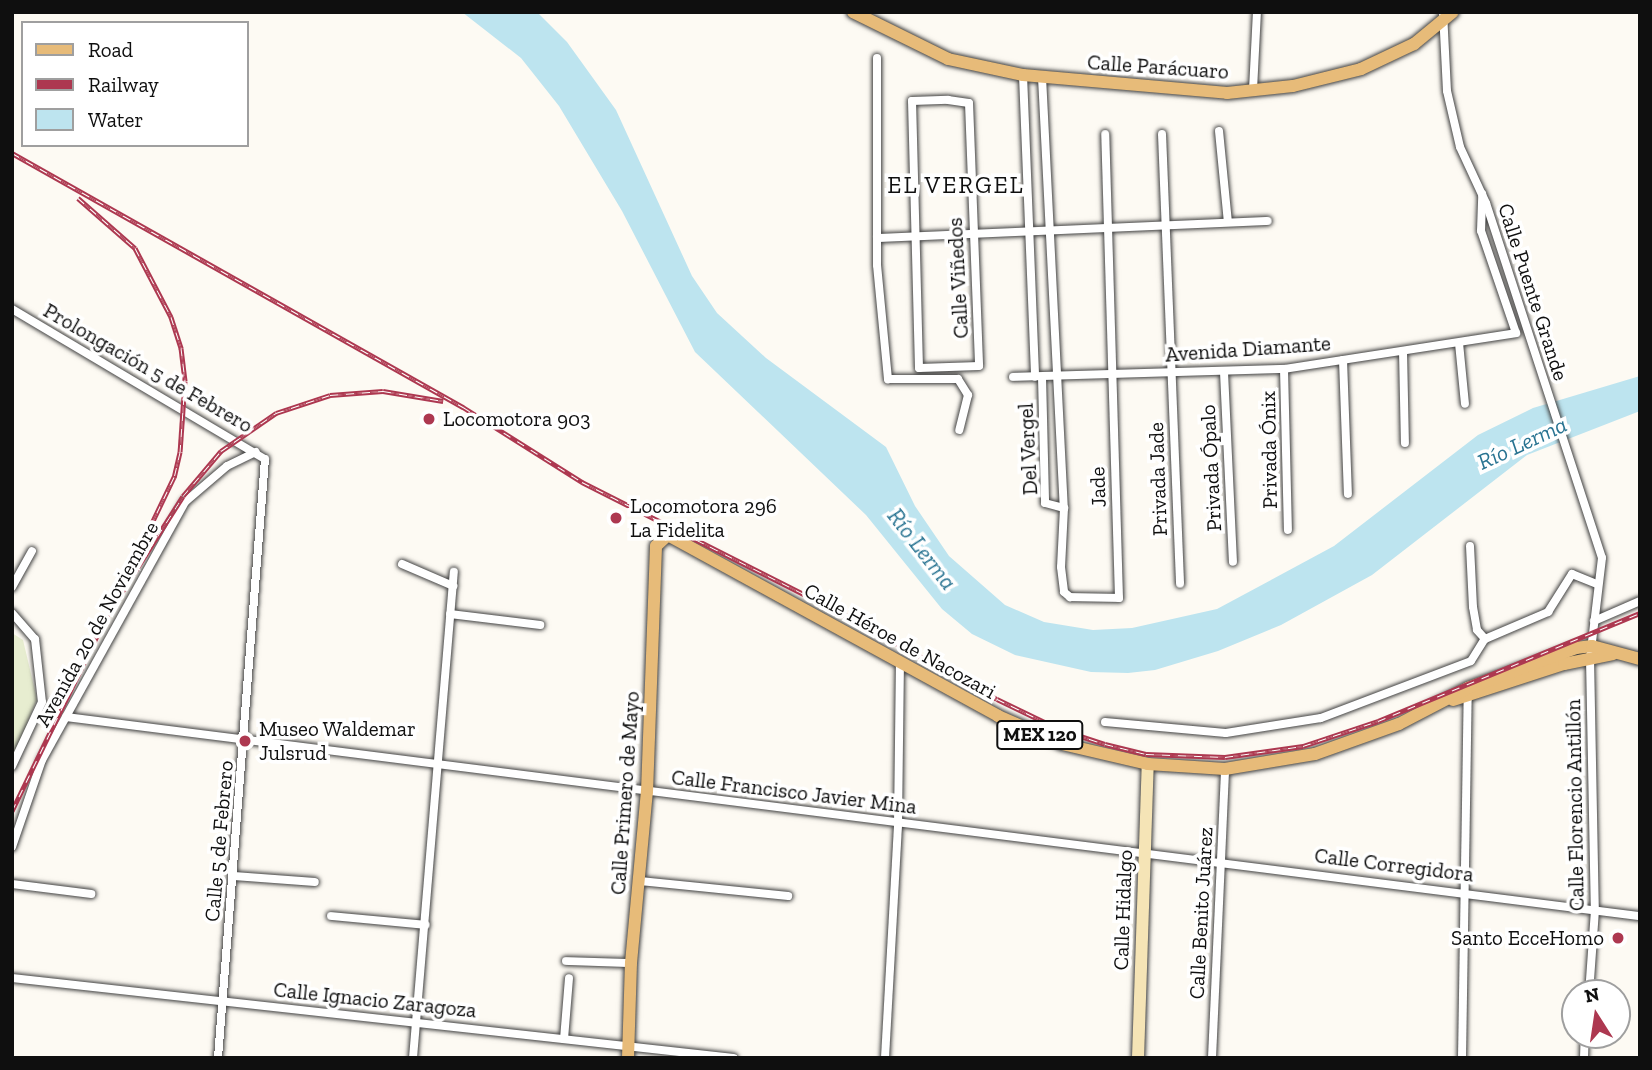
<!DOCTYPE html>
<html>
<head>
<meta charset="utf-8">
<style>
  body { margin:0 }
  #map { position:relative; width:1652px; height:1070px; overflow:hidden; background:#fdfaf3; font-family:"Zilla Slab",serif }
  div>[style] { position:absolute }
  .pitch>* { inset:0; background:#e7edd0 }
  .water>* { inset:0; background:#bde4ef }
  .roads { filter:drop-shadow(0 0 2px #424242) drop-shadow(0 0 2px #424242) }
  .street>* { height:8px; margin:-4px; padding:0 4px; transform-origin:4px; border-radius:4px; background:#fff }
  .secondary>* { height:12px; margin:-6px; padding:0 6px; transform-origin:6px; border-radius:6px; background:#f5e4b6 }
  .primary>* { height:12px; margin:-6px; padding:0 6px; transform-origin:6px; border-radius:6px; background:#e7bb79 }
  .rail>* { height:5px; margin-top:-2.5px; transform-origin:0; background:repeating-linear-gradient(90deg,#fff 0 8px,#ad3850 0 16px); box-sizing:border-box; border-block:2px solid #ad3850 }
  .dots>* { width:19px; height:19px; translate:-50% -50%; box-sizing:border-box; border:4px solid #fff; border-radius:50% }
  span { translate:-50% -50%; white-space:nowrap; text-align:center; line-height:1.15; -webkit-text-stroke:7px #fff; paint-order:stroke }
  .shield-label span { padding:2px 5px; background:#fff; border:2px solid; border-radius:5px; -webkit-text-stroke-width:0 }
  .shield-label { font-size:19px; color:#0f0f0f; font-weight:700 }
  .street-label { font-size:21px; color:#0f0f0f }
  .poi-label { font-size:21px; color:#0f0f0f }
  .left { translate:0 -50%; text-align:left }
  .right { translate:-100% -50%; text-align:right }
  .water-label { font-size:23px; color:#287391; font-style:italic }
  .quarter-label { font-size:24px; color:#0f0f0f; letter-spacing:2px }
  .frame { position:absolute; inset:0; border:14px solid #0f0f0f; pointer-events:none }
  .legend { position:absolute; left:21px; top:21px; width:228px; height:126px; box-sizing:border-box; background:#fff; border:2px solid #9f9f9f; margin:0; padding:9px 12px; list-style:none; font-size:21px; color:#0f0f0f }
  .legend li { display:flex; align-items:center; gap:14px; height:35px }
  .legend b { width:35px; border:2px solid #9f9f9f }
  .north { position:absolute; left:1561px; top:979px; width:70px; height:70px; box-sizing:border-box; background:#fff; border:2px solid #9f9f9f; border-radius:50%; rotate:348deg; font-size:19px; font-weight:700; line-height:28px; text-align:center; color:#0f0f0f }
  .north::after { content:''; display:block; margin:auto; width:24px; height:32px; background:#ad3850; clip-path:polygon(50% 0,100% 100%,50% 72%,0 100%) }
</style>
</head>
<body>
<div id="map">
  <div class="pitch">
    <i style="clip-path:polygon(12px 633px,23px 640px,37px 699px,12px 760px)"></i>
  </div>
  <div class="water">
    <i style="clip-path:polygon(462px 12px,537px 12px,567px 42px,616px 110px,692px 276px,717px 313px,766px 358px,886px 447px,915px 506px,949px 556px,1005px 605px,1044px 622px,1093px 630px,1132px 628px,1217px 609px,1334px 546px,1478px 435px,1533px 408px,1640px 376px,1640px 411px,1527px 455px,1372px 575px,1281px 625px,1218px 651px,1155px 670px,1128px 673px,1091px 672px,1015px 655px,972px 634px,942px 609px,866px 515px,695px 352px,622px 211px,559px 106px,521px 58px)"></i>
  </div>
  <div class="roads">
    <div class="street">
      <i style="left:1443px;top:12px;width:79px;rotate:87.1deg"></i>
      <i style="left:1447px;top:91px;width:57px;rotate:76.9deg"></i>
      <i style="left:1460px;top:147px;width:62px;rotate:65.1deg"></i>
      <i style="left:1486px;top:203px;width:373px;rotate:71.9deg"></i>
      <i style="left:1602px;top:558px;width:101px;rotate:96.8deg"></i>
      <i style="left:1590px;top:658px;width:252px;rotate:88.9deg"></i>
      <i style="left:1595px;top:910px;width:83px;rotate:94.1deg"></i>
      <i style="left:877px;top:58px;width:207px;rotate:90deg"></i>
      <i style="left:877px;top:265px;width:115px;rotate:84.5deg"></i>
      <i style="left:888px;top:379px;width:70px"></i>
      <i style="left:958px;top:379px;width:19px;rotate:58deg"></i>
      <i style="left:968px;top:395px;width:36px;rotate:104deg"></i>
      <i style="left:1023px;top:75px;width:302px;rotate:87.7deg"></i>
      <i style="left:1042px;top:77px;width:432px;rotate:87.1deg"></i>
      <i style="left:1064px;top:508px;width:59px;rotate:92.9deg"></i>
      <i style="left:1061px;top:567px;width:25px;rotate:83deg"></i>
      <i style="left:1064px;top:592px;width:8px;rotate:40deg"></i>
      <i style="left:1070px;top:597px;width:49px;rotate:1.2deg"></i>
      <i style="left:1119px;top:598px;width:464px;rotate:-91.7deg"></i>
      <i style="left:1253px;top:90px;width:78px;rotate:-87.1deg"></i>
      <i style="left:948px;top:100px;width:21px;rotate:8deg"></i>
      <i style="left:969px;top:103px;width:263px;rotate:87.8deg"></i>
      <i style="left:979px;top:366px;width:60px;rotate:178.1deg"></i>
      <i style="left:919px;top:368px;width:267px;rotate:-91.5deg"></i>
      <i style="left:912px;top:101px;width:36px;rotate:-2deg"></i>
      <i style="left:1219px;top:131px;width:91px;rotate:84.4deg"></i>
      <i style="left:1162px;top:134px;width:450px;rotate:87.7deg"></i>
      <i style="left:877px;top:238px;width:391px;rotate:-2.5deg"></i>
      <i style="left:12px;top:309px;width:294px;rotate:30.7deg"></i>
      <i style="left:265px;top:459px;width:601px;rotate:94.49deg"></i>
      <i style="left:1459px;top:343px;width:61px;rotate:84.4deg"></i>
      <i style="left:1403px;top:351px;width:92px;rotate:88.8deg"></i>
      <i style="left:1343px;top:360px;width:134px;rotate:87.9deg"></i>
      <i style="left:1284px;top:369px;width:161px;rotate:88.6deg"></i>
      <i style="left:1224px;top:372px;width:190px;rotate:87.3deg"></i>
      <i style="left:1013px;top:377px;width:271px;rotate:-1.7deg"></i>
      <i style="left:1284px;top:369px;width:235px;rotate:-8.8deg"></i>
      <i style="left:1516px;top:333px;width:108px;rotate:-108.9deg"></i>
      <i style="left:1481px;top:231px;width:37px;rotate:-88deg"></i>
      <i style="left:1042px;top:377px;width:126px;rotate:88.6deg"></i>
      <i style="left:1045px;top:503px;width:20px;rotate:15deg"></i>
      <i style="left:1470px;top:546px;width:61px;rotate:87.2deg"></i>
      <i style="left:1473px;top:607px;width:23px;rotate:80deg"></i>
      <i style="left:1477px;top:630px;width:12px;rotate:48deg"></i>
      <i style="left:402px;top:564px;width:56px;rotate:23.3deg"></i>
      <i style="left:12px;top:587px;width:41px;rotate:-60.9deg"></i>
      <i style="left:12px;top:613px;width:35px;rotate:49deg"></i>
      <i style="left:35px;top:639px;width:63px;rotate:83.7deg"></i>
      <i style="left:42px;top:702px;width:71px;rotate:115.1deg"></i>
      <i style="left:450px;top:614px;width:91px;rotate:7deg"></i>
      <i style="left:1594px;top:621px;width:50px;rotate:-23.5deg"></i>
      <i style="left:66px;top:717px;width:1587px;rotate:7.21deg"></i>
      <i style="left:1105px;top:722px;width:121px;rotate:5.2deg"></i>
      <i style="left:1226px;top:733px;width:96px;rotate:-9deg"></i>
      <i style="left:1321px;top:718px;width:160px;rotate:-20.8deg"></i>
      <i style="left:1471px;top:661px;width:26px;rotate:-58deg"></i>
      <i style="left:1485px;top:639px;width:69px;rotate:-23.2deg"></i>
      <i style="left:1548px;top:612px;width:45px;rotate:-57.7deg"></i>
      <i style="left:1572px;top:574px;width:27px;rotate:22deg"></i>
      <i style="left:12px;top:847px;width:92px;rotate:-71deg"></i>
      <i style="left:42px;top:760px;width:295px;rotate:-61deg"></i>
      <i style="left:185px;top:502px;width:55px;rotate:-40.6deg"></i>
      <i style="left:227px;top:466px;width:32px;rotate:-26deg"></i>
      <i style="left:234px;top:876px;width:81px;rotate:4.2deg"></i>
      <i style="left:640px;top:881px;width:149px;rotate:5.8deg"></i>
      <i style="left:12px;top:884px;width:80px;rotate:7.2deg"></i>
      <i style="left:331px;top:916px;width:95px;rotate:5.4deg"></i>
      <i style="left:566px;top:961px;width:65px;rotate:1.8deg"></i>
      <i style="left:12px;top:978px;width:726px;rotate:6.32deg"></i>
      <i style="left:564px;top:1039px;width:61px;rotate:-85.3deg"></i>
      <i style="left:413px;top:1058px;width:488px;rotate:-85.2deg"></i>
      <i style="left:885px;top:1058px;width:235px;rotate:-86.8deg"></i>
      <i style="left:898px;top:823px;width:160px;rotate:-89.3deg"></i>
      <i style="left:1212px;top:1058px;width:289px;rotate:-87.4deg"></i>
      <i style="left:1462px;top:1058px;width:365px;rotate:-89.1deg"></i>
      <i style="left:1584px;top:1058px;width:23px;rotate:-88deg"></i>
    </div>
    <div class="secondary">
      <i style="left:1138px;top:1058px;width:294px;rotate:-88.1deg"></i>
    </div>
    <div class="primary">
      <i style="left:853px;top:12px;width:106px;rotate:26.3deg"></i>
      <i style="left:948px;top:59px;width:77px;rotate:12deg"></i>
      <i style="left:1023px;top:75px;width:205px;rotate:5deg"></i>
      <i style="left:1227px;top:93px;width:66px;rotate:-6.1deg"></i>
      <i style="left:1293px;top:86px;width:70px;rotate:-14deg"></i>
      <i style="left:1361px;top:69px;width:59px;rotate:-25.3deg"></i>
      <i style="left:1414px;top:44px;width:50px;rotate:-39.4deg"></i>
      <i style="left:1453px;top:700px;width:117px;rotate:-18deg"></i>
      <i style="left:1564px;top:664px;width:50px;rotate:-11.5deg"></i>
      <i style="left:628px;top:1058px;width:95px;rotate:-88.2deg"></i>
      <i style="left:631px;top:963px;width:172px;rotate:-84.7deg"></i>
      <i style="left:647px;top:792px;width:246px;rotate:-87.9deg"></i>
      <i style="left:656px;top:546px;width:16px;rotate:-43deg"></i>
      <i style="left:668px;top:535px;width:376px;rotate:28.7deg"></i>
      <i style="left:998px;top:716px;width:70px;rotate:23.6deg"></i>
      <i style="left:1062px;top:744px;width:88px;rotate:13.1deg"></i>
      <i style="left:1148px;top:764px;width:77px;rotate:3.7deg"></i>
      <i style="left:1225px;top:769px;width:91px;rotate:-9.5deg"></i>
      <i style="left:1315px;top:754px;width:89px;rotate:-19.7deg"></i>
      <i style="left:1399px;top:724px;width:78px;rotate:-27.6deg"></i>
      <i style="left:1468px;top:688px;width:115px;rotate:-20.3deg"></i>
      <i style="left:1576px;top:648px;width:16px;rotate:-7deg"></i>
      <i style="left:1592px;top:646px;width:50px;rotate:15.2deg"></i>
    </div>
  </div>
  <div class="rail">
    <i style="left:12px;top:153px;width:518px;rotate:29.39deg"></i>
    <i style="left:463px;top:407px;width:141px;rotate:32.2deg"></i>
    <i style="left:582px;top:482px;width:297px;rotate:26.8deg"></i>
    <i style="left:847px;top:616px;width:171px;rotate:29deg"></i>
    <i style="left:997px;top:699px;width:69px;rotate:25.8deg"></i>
    <i style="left:1059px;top:729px;width:48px;rotate:18.1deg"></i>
    <i style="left:1105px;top:744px;width:42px;rotate:13.7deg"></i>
    <i style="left:1146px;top:754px;width:79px;rotate:2.2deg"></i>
    <i style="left:1225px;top:757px;width:79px;rotate:-8deg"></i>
    <i style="left:1303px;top:746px;width:79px;rotate:-18.4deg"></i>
    <i style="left:1378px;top:721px;width:283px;rotate:-22.4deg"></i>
    <i style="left:78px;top:198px;width:76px;rotate:41.3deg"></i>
    <i style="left:135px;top:248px;width:78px;rotate:62.4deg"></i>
    <i style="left:171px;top:317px;width:33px;rotate:72deg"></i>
    <i style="left:181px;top:348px;width:33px;rotate:83deg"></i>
    <i style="left:185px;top:381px;width:71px;rotate:94deg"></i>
    <i style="left:180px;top:452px;width:26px;rotate:103deg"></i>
    <i style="left:174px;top:477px;width:79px;rotate:115.6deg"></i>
    <i style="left:12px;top:811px;width:216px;rotate:-64.1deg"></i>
    <i style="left:106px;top:617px;width:143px;rotate:-57.5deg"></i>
    <i style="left:183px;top:496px;width:59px;rotate:-49.8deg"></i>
    <i style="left:221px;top:451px;width:67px;rotate:-34.6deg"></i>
    <i style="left:276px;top:413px;width:57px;rotate:-18.4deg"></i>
    <i style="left:330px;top:395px;width:53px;rotate:-4.3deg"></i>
    <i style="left:383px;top:391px;width:61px;rotate:9.5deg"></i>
  </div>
  <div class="dots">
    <i style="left:429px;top:419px;background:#ad3850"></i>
    <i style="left:616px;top:518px;background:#ad3850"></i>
    <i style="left:245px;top:741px;background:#ad3850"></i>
    <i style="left:1618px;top:938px;background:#ad3850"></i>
  </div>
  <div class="shield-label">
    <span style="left:1040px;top:735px">MEX 120</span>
  </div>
  <div class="street-label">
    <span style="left:1158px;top:67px;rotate:4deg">Calle Parácuaro</span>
    <span style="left:958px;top:278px;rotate:-93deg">Calle Viñedos</span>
    <span style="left:1533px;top:292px;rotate:72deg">Calle Puente Grande</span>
    <span style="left:1248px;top:349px;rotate:-4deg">Avenida Diamante</span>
    <span style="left:148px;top:368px;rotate:30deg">Prolongación 5 de Febrero</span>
    <span style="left:1028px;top:449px;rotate:-93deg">Del Vergel</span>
    <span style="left:1269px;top:450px;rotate:-91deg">Privada Ónix</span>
    <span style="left:1211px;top:468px;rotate:-93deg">Privada Ópalo</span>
    <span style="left:1158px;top:479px;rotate:-92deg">Privada Jade</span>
    <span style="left:1098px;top:487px;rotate:-92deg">Jade</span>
    <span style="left:97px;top:624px;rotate:-61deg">Avenida 20 de Noviembre</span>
    <span style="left:900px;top:641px;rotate:29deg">Calle Héroe de Nacozari</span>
    <span style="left:794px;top:792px;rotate:7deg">Calle Francisco Javier Mina</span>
    <span style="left:625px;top:793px;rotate:-86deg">Calle Primero de Mayo</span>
    <span style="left:1575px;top:805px;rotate:-91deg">Calle Florencio Antillón</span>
    <span style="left:219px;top:841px;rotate:-85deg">Calle 5 de Febrero</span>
    <span style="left:1394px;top:865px;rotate:7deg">Calle Corregidora</span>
    <span style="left:1123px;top:910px;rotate:-88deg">Calle Hidalgo</span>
    <span style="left:1201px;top:913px;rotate:-87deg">Calle Benito Juárez</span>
    <span style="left:375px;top:1000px;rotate:6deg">Calle Ignacio Zaragoza</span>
  </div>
  <div class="poi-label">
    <span class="left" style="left:443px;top:419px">Locomotora 903</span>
    <span class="left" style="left:630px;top:518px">Locomotora 296<br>La Fidelita</span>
    <span class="left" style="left:259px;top:741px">Museo Waldemar<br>Julsrud</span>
    <span class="right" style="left:1604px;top:938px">Santo EcceHomo</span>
  </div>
  <div class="water-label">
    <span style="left:1522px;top:443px;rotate:-25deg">Río Lerma</span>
    <span style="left:922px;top:549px;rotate:52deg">Río Lerma</span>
  </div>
  <div class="quarter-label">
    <span style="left:956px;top:185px">EL VERGEL</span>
  </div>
  <div class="frame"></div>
  <ul class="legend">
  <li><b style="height:9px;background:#e7bb79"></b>Road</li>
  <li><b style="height:9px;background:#ad3850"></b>Railway</li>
  <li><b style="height:19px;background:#bde4ef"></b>Water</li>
  </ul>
  <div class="north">N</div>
</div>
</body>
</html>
